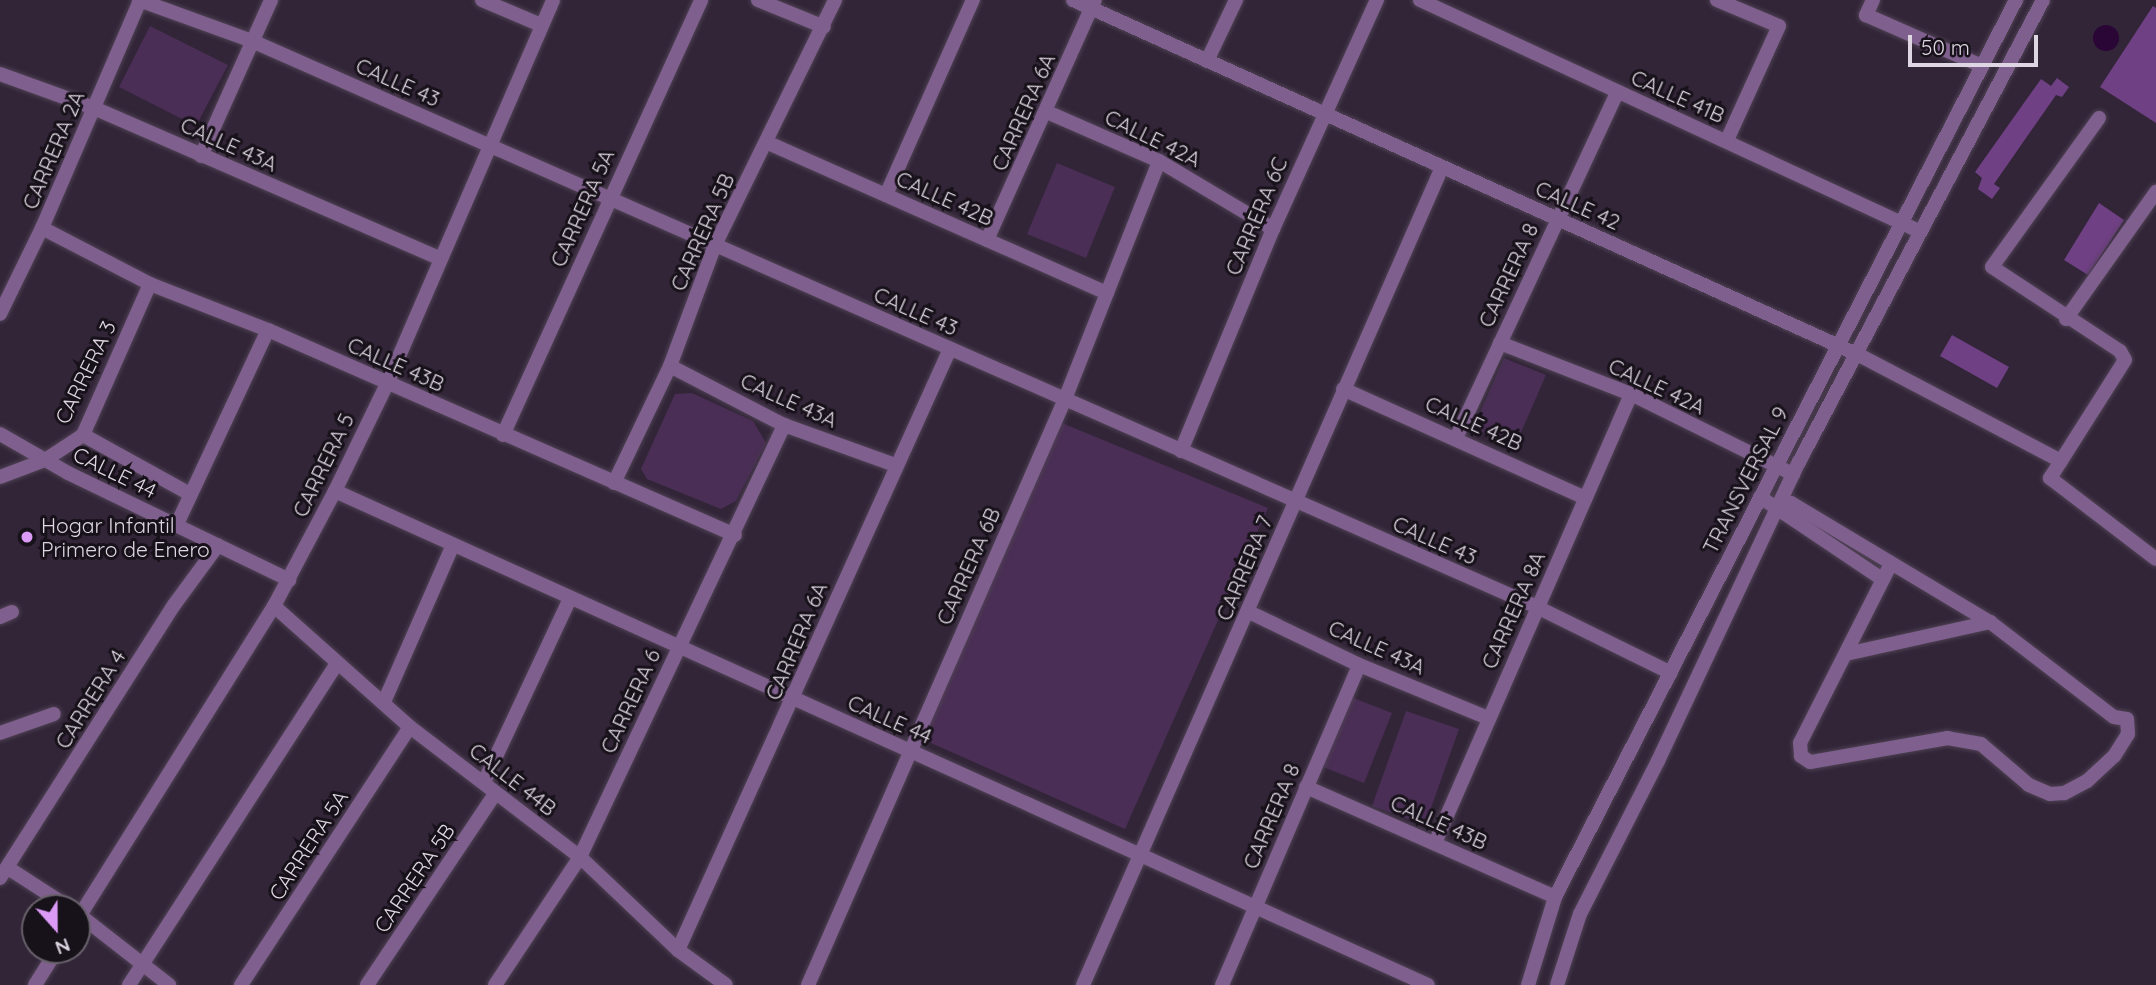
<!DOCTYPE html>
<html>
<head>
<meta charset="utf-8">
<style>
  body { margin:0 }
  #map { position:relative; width:2156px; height:985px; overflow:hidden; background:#322538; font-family:Quicksand,sans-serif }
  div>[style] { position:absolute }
  .green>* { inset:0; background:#4a2e55 }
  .water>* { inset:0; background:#290636 }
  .round { border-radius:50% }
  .building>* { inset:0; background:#6f4083 }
  .roads { filter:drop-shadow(0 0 2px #4e4153) drop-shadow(0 0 2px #4e4153) }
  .pedestrian>* { height:14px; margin:-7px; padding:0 7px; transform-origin:7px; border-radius:7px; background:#7f5f8d }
  .minor>* { height:14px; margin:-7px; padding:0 7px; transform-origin:7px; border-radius:7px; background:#7f5f8d }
  .tertiary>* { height:14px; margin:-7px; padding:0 7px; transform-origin:7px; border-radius:7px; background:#7f5f8d }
  .dots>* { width:19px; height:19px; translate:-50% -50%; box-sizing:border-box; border:4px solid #171119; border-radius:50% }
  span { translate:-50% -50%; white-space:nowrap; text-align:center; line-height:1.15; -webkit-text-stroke:6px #171119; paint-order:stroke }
  .street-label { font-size:21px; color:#dfd6e3 }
  .poi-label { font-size:21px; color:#dfd6e3 }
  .left { translate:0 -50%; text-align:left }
  .north { position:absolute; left:21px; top:894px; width:70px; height:70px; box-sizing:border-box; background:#171119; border:2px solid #67606a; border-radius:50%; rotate:159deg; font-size:19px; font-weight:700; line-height:28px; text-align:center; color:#dfd6e3 }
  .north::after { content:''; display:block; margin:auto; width:24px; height:32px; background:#da9af6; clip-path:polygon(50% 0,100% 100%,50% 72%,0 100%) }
  .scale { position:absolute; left:1908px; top:35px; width:130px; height:32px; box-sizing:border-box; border:4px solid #dfd6e3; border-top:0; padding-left:9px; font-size:21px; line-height:24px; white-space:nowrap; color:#dfd6e3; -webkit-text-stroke:5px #171119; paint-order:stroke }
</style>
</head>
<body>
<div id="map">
  <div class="green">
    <i style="clip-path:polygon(150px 26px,228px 65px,196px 126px,119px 87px)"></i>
    <i style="clip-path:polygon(1057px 163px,1115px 187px,1086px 258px,1027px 234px)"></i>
    <i style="clip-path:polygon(1504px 358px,1546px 375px,1515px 446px,1473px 428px)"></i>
    <i style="clip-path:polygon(692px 393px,753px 421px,766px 443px,736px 501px,721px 509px,647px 479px,641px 469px,675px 394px)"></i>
    <i style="clip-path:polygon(1062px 423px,1268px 508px,1125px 829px,913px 735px)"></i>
    <i style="clip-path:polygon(1351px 697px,1392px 713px,1364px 783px,1323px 767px)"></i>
    <i style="clip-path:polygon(1406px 711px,1459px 729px,1425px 825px,1372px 806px)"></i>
  </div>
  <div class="water">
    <i class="round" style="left:2093px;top:25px;width:26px;height:26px"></i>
  </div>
  <div class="building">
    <i style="clip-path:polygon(2153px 6px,2156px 8px,2156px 123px,2100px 87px)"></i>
    <i style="clip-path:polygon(2057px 78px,2069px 87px,2062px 97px,2056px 95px,1994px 184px,2000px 188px,1992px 199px,1978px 189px,1982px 178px,1975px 172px,2041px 79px,2051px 86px)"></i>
    <i style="clip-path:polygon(2099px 203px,2124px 220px,2088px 275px,2064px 260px)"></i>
    <i style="clip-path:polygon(1952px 335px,2009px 367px,1997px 388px,1940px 356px)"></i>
  </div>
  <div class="roads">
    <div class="pedestrian">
      <i style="left:1537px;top:607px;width:149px;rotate:26.2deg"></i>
    </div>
    <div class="minor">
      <i style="left:139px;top:0;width:120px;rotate:19.9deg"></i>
      <i style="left:252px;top:41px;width:1404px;rotate:23.77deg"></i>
      <i style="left:482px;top:0;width:64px;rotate:23deg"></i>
      <i style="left:758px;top:0;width:71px;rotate:22.2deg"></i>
      <i style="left:1420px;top:0;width:550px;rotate:24.84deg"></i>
      <i style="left:1717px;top:0;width:67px;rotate:22.8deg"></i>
      <i style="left:1779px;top:26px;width:125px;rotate:114.5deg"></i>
      <i style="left:1873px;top:0;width:17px;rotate:115deg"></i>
      <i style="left:1866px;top:15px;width:127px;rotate:23.7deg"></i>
      <i style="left:1207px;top:61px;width:68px;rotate:-64.6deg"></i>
      <i style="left:0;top:74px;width:100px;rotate:19.9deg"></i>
      <i style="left:94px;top:108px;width:376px;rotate:23.5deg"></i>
      <i style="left:1047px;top:112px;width:122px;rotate:23.6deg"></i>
      <i style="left:1159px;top:161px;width:133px;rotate:30.8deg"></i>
      <i style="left:2099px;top:118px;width:183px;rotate:125.7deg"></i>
      <i style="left:1992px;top:267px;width:153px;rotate:33.3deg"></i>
      <i style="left:2120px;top:351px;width:10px;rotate:61deg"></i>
      <i style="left:2125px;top:360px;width:140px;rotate:122.4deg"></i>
      <i style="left:2050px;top:478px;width:133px;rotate:37.4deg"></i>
      <i style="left:766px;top:142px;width:373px;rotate:23.9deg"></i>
      <i style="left:201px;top:156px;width:171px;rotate:-65.8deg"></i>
      <i style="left:886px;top:195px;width:214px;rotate:-66deg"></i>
      <i style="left:42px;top:228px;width:122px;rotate:27.4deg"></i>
      <i style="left:150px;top:284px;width:127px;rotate:21.3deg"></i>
      <i style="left:268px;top:330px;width:510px;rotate:23.7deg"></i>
      <i style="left:987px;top:240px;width:263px;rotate:-65.8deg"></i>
      <i style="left:0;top:314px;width:96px;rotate:-64deg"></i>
      <i style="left:42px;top:228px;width:248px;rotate:-66.7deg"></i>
      <i style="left:2066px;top:319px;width:156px;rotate:-54.7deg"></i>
      <i style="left:1500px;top:343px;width:141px;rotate:21.3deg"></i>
      <i style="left:1631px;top:394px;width:181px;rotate:26.3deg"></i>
      <i style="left:1859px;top:355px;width:228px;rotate:27.7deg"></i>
      <i style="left:670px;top:366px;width:128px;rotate:27.4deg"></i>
      <i style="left:784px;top:425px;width:118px;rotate:19.8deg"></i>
      <i style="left:1343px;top:389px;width:266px;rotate:24.2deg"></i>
      <i style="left:0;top:434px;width:78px;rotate:29.8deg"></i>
      <i style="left:68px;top:473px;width:246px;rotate:25.8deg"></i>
      <i style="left:83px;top:435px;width:122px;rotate:28.9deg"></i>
      <i style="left:503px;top:435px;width:478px;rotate:-65.5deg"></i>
      <i style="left:1456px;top:438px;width:382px;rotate:-65deg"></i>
      <i style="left:1181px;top:451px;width:240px;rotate:-67.5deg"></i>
      <i style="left:1273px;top:229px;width:252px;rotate:-65.6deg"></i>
      <i style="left:0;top:477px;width:48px;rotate:-20.7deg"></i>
      <i style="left:45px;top:460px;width:45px;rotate:-33.3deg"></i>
      <i style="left:83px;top:435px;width:165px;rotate:-66.1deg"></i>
      <i style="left:614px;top:483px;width:130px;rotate:-64.4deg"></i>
      <i style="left:670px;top:366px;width:129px;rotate:-69.6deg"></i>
      <i style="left:715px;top:245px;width:273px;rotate:-63.9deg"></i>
      <i style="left:335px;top:491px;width:1199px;rotate:24.32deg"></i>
      <i style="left:1760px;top:497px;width:147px;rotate:33.9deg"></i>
      <i style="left:1778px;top:505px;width:13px;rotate:-9deg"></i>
      <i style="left:1791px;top:503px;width:232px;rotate:30.9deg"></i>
      <i style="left:1990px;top:622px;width:156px;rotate:37.5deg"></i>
      <i style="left:2114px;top:717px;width:13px;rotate:9deg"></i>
      <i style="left:2127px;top:719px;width:15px;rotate:86deg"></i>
      <i style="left:2128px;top:734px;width:26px;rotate:122deg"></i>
      <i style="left:2114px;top:756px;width:37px;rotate:137deg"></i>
      <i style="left:2087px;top:781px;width:26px;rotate:152deg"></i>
      <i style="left:2064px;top:793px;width:14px;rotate:176deg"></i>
      <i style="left:2050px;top:794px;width:23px;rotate:-157deg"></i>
      <i style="left:2029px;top:785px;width:63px;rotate:-139.5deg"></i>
      <i style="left:1981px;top:744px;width:34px;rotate:-170deg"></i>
      <i style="left:1948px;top:738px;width:140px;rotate:170.1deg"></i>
      <i style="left:1810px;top:762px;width:11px;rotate:-146deg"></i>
      <i style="left:1801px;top:756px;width:13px;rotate:-94deg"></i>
      <i style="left:1800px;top:743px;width:201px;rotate:-63.1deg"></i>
      <i style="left:177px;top:524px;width:214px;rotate:-64.9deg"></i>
      <i style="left:274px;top:606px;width:182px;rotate:41.7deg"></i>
      <i style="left:410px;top:727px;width:214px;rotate:37.4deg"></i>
      <i style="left:580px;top:857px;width:135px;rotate:43.5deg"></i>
      <i style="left:678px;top:950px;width:59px;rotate:36.1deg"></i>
      <i style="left:1249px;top:612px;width:122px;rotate:25.7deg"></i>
      <i style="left:1359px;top:665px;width:139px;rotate:22.3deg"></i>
      <i style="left:0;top:617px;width:13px;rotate:-23deg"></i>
      <i style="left:1846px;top:654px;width:148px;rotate:-12.5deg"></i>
      <i style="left:384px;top:702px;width:171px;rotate:-66.3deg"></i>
      <i style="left:0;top:733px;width:57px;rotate:-19.4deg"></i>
      <i style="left:484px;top:782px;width:203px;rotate:-64.9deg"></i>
      <i style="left:1306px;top:787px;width:272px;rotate:23.8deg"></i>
      <i style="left:1435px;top:843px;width:490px;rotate:-66.4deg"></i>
      <i style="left:8px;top:868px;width:74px;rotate:32.8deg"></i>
      <i style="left:0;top:878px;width:324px;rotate:-57.5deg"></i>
      <i style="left:174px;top:605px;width:74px;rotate:-53.7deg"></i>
      <i style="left:77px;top:913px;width:117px;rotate:38deg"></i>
      <i style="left:678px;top:950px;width:660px;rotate:-65.65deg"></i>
      <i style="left:129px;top:985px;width:383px;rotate:-57.1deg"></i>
      <i style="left:241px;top:985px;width:308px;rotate:-56.8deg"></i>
      <i style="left:367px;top:985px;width:230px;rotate:-56.2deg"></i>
      <i style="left:495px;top:985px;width:154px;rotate:-56.4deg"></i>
      <i style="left:580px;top:857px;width:478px;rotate:-64.7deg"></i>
      <i style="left:808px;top:985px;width:640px;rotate:-66.32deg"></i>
      <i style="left:1065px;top:399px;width:256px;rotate:-68.4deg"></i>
      <i style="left:1083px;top:985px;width:893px;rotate:-66.3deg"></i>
      <i style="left:1222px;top:985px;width:348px;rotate:-66.8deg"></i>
    </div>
    <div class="tertiary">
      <i style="left:1073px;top:0;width:862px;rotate:24.31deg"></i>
      <i style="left:77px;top:920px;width:371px;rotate:-57.9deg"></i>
      <i style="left:274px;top:606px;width:130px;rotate:-62.1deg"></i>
      <i style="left:335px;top:491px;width:119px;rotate:-64.1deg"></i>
      <i style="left:387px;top:384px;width:418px;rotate:-66.6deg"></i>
      <i style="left:35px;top:985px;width:41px;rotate:-57.8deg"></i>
      <i style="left:1528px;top:985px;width:92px;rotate:-72.9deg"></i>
      <i style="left:1555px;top:897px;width:1009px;rotate:-62.8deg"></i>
      <i style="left:1557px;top:985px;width:75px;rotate:-72.1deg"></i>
      <i style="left:1580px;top:914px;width:172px;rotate:-63deg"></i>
      <i style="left:1658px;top:761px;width:331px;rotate:-64.8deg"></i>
      <i style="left:1799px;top:462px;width:522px;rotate:-62.16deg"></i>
    </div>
  </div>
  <div class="dots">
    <i style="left:27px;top:537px;background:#da9af6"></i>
  </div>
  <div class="street-label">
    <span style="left:398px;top:82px;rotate:24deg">CALLE 43</span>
    <span style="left:1678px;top:96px;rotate:24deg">CALLE 41B</span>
    <span style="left:1023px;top:112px;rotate:-66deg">CARRERA 6A</span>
    <span style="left:1153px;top:138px;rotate:26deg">CALLE 42A</span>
    <span style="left:229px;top:144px;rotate:24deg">CALLE 43A</span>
    <span style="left:53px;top:150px;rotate:-67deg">CARRERA 2A</span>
    <span style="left:945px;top:198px;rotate:24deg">CALLE 42B</span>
    <span style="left:1578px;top:205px;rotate:24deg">CALLE 42</span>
    <span style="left:582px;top:208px;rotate:-66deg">CARRERA 5A</span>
    <span style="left:1256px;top:216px;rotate:-67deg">CARRERA 6C</span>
    <span style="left:702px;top:232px;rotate:-66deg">CARRERA 5B</span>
    <span style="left:1508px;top:275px;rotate:-65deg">CARRERA 8</span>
    <span style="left:916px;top:311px;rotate:24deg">CALLE 43</span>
    <span style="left:396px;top:364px;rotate:24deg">CALLE 43B</span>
    <span style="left:85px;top:372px;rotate:-64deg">CARRERA 3</span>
    <span style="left:1657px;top:386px;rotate:25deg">CALLE 42A</span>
    <span style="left:789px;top:400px;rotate:24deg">CALLE 43A</span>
    <span style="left:1474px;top:423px;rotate:24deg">CALLE 42B</span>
    <span style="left:323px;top:465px;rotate:-64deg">CARRERA 5</span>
    <span style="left:115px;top:472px;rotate:26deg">CALLE 44</span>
    <span style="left:1745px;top:480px;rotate:-63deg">TRANSVERSAL 9</span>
    <span style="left:1435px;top:540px;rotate:24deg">CALLE 43</span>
    <span style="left:968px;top:566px;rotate:-66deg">CARRERA 6B</span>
    <span style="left:1244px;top:568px;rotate:-67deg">CARRERA 7</span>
    <span style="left:1513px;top:610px;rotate:-66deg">CARRERA 8A</span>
    <span style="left:796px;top:641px;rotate:-67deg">CARRERA 6A</span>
    <span style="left:1377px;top:647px;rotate:24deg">CALLE 43A</span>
    <span style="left:90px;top:699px;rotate:-58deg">CARRERA 4</span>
    <span style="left:630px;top:701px;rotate:-65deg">CARRERA 6</span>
    <span style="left:890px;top:719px;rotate:24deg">CALLE 44</span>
    <span style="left:513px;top:779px;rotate:38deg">CALLE 44B</span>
    <span style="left:1271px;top:816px;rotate:-67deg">CARRERA 8</span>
    <span style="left:1439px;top:822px;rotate:24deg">CALLE 43B</span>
    <span style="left:308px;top:845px;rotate:-57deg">CARRERA 5A</span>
    <span style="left:414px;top:878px;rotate:-56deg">CARRERA 5B</span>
  </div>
  <div class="poi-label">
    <span class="left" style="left:41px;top:537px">Hogar Infantil<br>Primero de Enero</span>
  </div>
  <div class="north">N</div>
  <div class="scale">50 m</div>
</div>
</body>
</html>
